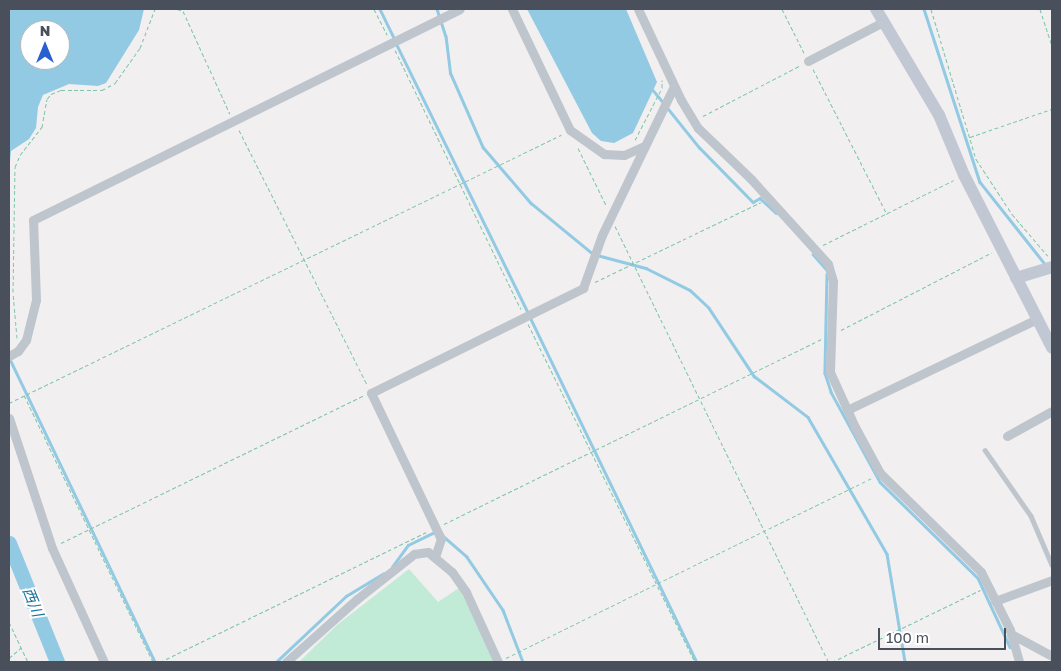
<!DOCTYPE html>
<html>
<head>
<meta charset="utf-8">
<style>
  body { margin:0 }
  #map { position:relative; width:1061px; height:671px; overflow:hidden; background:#f1efef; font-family:"Golos Text","Noto Sans JP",sans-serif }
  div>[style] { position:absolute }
  .green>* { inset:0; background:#c1ebd6 }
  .water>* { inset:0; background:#92cae4 }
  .stream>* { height:2.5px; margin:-1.25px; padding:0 1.25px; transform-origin:1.25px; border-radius:1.25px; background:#92cae4 }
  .river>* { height:15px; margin:-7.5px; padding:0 7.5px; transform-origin:7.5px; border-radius:7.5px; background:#92cae4 }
  .path>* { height:1px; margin-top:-0.5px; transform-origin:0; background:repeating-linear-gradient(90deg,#7cc6aa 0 4px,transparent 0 6.5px) }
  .lane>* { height:4.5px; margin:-2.25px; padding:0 2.25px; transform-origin:2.25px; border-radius:2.25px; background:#bfc5cc }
  .street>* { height:9px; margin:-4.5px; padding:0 4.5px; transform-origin:4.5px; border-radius:4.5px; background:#bfc5cc }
  .secondary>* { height:12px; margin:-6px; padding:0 6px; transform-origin:6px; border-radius:6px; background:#c1c8d4 }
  span { translate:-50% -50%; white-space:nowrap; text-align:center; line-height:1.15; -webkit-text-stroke:4px #fff; paint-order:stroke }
  .water-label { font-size:15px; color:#19739d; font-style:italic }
  .frame { position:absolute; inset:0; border:10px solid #49505b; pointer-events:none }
  .north { position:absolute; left:20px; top:20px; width:50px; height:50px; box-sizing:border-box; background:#fff; border:1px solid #b6b9bd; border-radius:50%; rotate:0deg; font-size:14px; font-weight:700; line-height:20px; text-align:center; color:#49505b }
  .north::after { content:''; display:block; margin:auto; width:18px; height:22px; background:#2960d1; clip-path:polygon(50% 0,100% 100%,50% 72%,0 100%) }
  .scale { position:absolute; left:878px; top:628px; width:128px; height:22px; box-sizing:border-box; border:2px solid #49505b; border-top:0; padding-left:6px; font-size:15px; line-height:18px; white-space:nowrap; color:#49505b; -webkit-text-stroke:4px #fff; paint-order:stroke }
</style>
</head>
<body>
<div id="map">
  <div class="green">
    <i style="clip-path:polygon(409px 569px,438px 602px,459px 588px,496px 662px,299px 662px,337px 625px)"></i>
  </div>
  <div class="water">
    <i style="clip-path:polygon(evenodd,9px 9px,144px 9px,139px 30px,106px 83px,98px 86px,69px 84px,43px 95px,38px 107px,36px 128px,29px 139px,11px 151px,9px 171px,9px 9px,30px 30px,60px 30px,60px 60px,30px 60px,30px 30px)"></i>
    <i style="clip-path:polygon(527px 9px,626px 9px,657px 82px,633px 133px,614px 143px,601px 141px,592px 133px)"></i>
  </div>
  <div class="stream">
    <i style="left:380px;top:9px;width:32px;rotate:64deg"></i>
    <i style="left:437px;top:9px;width:28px;rotate:72deg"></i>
    <i style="left:446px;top:36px;width:38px;rotate:83deg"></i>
    <i style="left:451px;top:74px;width:80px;rotate:66.3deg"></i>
    <i style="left:483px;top:147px;width:74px;rotate:49.4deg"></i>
    <i style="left:531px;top:203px;width:79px;rotate:39.3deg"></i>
    <i style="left:924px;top:9px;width:182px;rotate:72.1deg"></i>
    <i style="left:980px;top:182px;width:105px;rotate:51.6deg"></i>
    <i style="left:396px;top:43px;width:300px;rotate:63.9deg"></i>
    <i style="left:652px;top:89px;width:17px;rotate:50deg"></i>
    <i style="left:666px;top:106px;width:53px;rotate:51.2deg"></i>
    <i style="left:699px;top:147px;width:77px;rotate:45.5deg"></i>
    <i style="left:753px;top:202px;width:8px;rotate:-30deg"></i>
    <i style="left:760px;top:198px;width:22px;rotate:43deg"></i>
    <i style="left:813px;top:254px;width:20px;rotate:49deg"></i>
    <i style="left:597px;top:255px;width:51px;rotate:14.9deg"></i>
    <i style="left:646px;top:268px;width:49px;rotate:26.6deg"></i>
    <i style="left:690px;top:290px;width:26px;rotate:43deg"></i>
    <i style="left:709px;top:308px;width:82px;rotate:56.5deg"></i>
    <i style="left:754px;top:376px;width:68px;rotate:37.2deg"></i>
    <i style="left:808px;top:417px;width:158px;rotate:60deg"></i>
    <i style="left:887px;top:554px;width:109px;rotate:80.5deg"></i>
    <i style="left:827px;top:274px;width:99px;rotate:91.2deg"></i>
    <i style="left:825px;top:373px;width:20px;rotate:72deg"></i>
    <i style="left:831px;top:392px;width:102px;rotate:61.4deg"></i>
    <i style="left:880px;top:482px;width:137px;rotate:44.4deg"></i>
    <i style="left:978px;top:578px;width:76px;rotate:65.1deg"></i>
    <i style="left:530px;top:317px;width:383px;rotate:64.2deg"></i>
    <i style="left:9px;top:357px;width:338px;rotate:64.4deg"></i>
    <i style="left:442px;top:535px;width:33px;rotate:41deg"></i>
    <i style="left:467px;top:557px;width:64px;rotate:55.8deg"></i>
    <i style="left:503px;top:610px;width:56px;rotate:69deg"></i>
    <i style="left:392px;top:567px;width:27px;rotate:-54deg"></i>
    <i style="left:408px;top:545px;width:30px;rotate:-26deg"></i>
    <i style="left:276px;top:662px;width:96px;rotate:-43.3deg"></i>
    <i style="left:346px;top:596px;width:44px;rotate:-31.2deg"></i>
  </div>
  <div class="river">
    <i style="left:9px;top:543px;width:128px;rotate:68deg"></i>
  </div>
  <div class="path">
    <i style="left:177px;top:9px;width:6px;rotate:18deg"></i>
    <i style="left:183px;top:11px;width:113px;rotate:65.5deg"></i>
    <i style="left:374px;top:9px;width:29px;rotate:63deg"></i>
    <i style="left:782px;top:9px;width:49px;rotate:63.4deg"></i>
    <i style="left:931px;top:9px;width:157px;rotate:73.3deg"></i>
    <i style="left:976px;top:159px;width:66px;rotate:56.8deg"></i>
    <i style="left:1012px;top:214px;width:55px;rotate:49.4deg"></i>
    <i style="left:1040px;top:9px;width:38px;rotate:72deg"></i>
    <i style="left:395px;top:50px;width:288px;rotate:64.1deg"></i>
    <i style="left:813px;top:69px;width:163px;rotate:63deg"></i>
    <i style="left:703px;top:116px;width:110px;rotate:-27.5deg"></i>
    <i style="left:239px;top:130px;width:285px;rotate:63.3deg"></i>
    <i style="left:970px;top:137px;width:87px;rotate:-18.9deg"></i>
    <i style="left:635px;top:140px;width:59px;rotate:-62.6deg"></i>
    <i style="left:662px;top:88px;width:8px;rotate:-90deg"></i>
    <i style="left:578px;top:148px;width:64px;rotate:63.8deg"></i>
    <i style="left:615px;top:226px;width:486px;rotate:63.9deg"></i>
    <i style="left:823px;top:245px;width:146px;rotate:-26.4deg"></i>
    <i style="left:595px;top:282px;width:184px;rotate:-25.7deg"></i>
    <i style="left:528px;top:324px;width:377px;rotate:63.7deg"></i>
    <i style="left:841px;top:330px;width:169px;rotate:-27.2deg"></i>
    <i style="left:17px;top:338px;width:46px;rotate:-95deg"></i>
    <i style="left:13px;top:292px;width:125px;rotate:-89.1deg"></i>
    <i style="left:15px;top:167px;width:13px;rotate:-67deg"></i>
    <i style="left:20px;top:155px;width:36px;rotate:-52deg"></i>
    <i style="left:42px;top:127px;width:28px;rotate:-80deg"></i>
    <i style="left:47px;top:99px;width:6px;rotate:-51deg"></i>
    <i style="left:51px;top:94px;width:11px;rotate:-22deg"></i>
    <i style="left:61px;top:90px;width:41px"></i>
    <i style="left:102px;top:90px;width:15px;rotate:-28deg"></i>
    <i style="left:115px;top:83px;width:43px;rotate:-54.5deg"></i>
    <i style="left:140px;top:48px;width:42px;rotate:-69deg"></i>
    <i style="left:24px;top:395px;width:297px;rotate:64.2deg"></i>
    <i style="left:9px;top:403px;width:614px;rotate:-25.9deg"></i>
    <i style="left:444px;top:524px;width:421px;rotate:-26.1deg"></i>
    <i style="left:61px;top:543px;width:336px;rotate:-26deg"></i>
    <i style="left:9px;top:622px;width:44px;rotate:64.6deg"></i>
    <i style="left:9px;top:658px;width:16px;rotate:-40deg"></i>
    <i style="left:506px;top:658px;width:408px;rotate:-26.2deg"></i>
    <i style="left:160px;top:662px;width:297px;rotate:-26deg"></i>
    <i style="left:832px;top:662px;width:165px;rotate:-25.9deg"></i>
  </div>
  <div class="lane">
    <i style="left:985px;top:450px;width:80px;rotate:55.1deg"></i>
    <i style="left:1031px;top:516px;width:53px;rotate:66.8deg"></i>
  </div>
  <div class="street">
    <i style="left:512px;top:9px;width:134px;rotate:64.4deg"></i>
    <i style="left:570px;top:130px;width:42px;rotate:35.2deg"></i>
    <i style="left:604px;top:154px;width:20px;rotate:3deg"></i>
    <i style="left:624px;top:155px;width:22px;rotate:-24deg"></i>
    <i style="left:638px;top:9px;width:101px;rotate:64.7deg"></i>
    <i style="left:681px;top:100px;width:33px;rotate:59deg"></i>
    <i style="left:698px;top:128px;width:74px;rotate:43.9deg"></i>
    <i style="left:751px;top:179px;width:115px;rotate:47.8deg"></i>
    <i style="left:828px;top:264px;width:18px;rotate:74deg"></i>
    <i style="left:833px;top:281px;width:91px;rotate:91.9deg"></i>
    <i style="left:830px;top:372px;width:60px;rotate:65.6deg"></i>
    <i style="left:855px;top:427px;width:52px;rotate:61.5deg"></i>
    <i style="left:880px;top:473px;width:141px;rotate:44.4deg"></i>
    <i style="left:981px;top:572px;width:65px;rotate:63.4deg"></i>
    <i style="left:1010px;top:630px;width:33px;rotate:74deg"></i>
    <i style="left:808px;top:61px;width:85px;rotate:-27.5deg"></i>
    <i style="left:9px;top:356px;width:10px;rotate:-29deg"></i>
    <i style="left:18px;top:351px;width:14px;rotate:-54deg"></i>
    <i style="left:26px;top:340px;width:41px;rotate:-76deg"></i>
    <i style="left:36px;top:300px;width:80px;rotate:-92.1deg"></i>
    <i style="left:33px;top:220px;width:476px;rotate:-26.3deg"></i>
    <i style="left:847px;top:410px;width:211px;rotate:-25.6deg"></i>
    <i style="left:9px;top:418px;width:137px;rotate:71.7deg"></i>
    <i style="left:52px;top:548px;width:125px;rotate:65.5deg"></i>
    <i style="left:1007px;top:436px;width:51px;rotate:-29.1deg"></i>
    <i style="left:435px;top:557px;width:19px;rotate:-72deg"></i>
    <i style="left:441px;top:539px;width:162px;rotate:-115.6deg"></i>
    <i style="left:371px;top:393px;width:237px;rotate:-26.3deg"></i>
    <i style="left:583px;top:288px;width:56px;rotate:-70.3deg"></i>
    <i style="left:602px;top:235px;width:165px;rotate:-64.2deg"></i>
    <i style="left:995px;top:601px;width:61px;rotate:-20.2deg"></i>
    <i style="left:1011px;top:634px;width:47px;rotate:28.2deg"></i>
    <i style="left:286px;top:662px;width:95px;rotate:-41.6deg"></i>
    <i style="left:357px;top:599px;width:73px;rotate:-38.3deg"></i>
    <i style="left:414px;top:554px;width:14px;rotate:-8deg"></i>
    <i style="left:428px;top:552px;width:31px;rotate:40deg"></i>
    <i style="left:452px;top:572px;width:24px;rotate:55deg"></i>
    <i style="left:466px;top:592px;width:77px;rotate:65.4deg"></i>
  </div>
  <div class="secondary">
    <i style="left:876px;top:9px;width:123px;rotate:59.3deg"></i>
    <i style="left:939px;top:115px;width:65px;rotate:67.4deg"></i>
    <i style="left:964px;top:175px;width:194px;rotate:63deg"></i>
    <i style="left:1016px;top:278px;width:38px;rotate:-17deg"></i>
  </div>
  <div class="water-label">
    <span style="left:33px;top:602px;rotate:68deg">西川</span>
  </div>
  <div class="frame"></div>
  <div class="north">N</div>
  <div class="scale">100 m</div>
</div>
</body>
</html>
